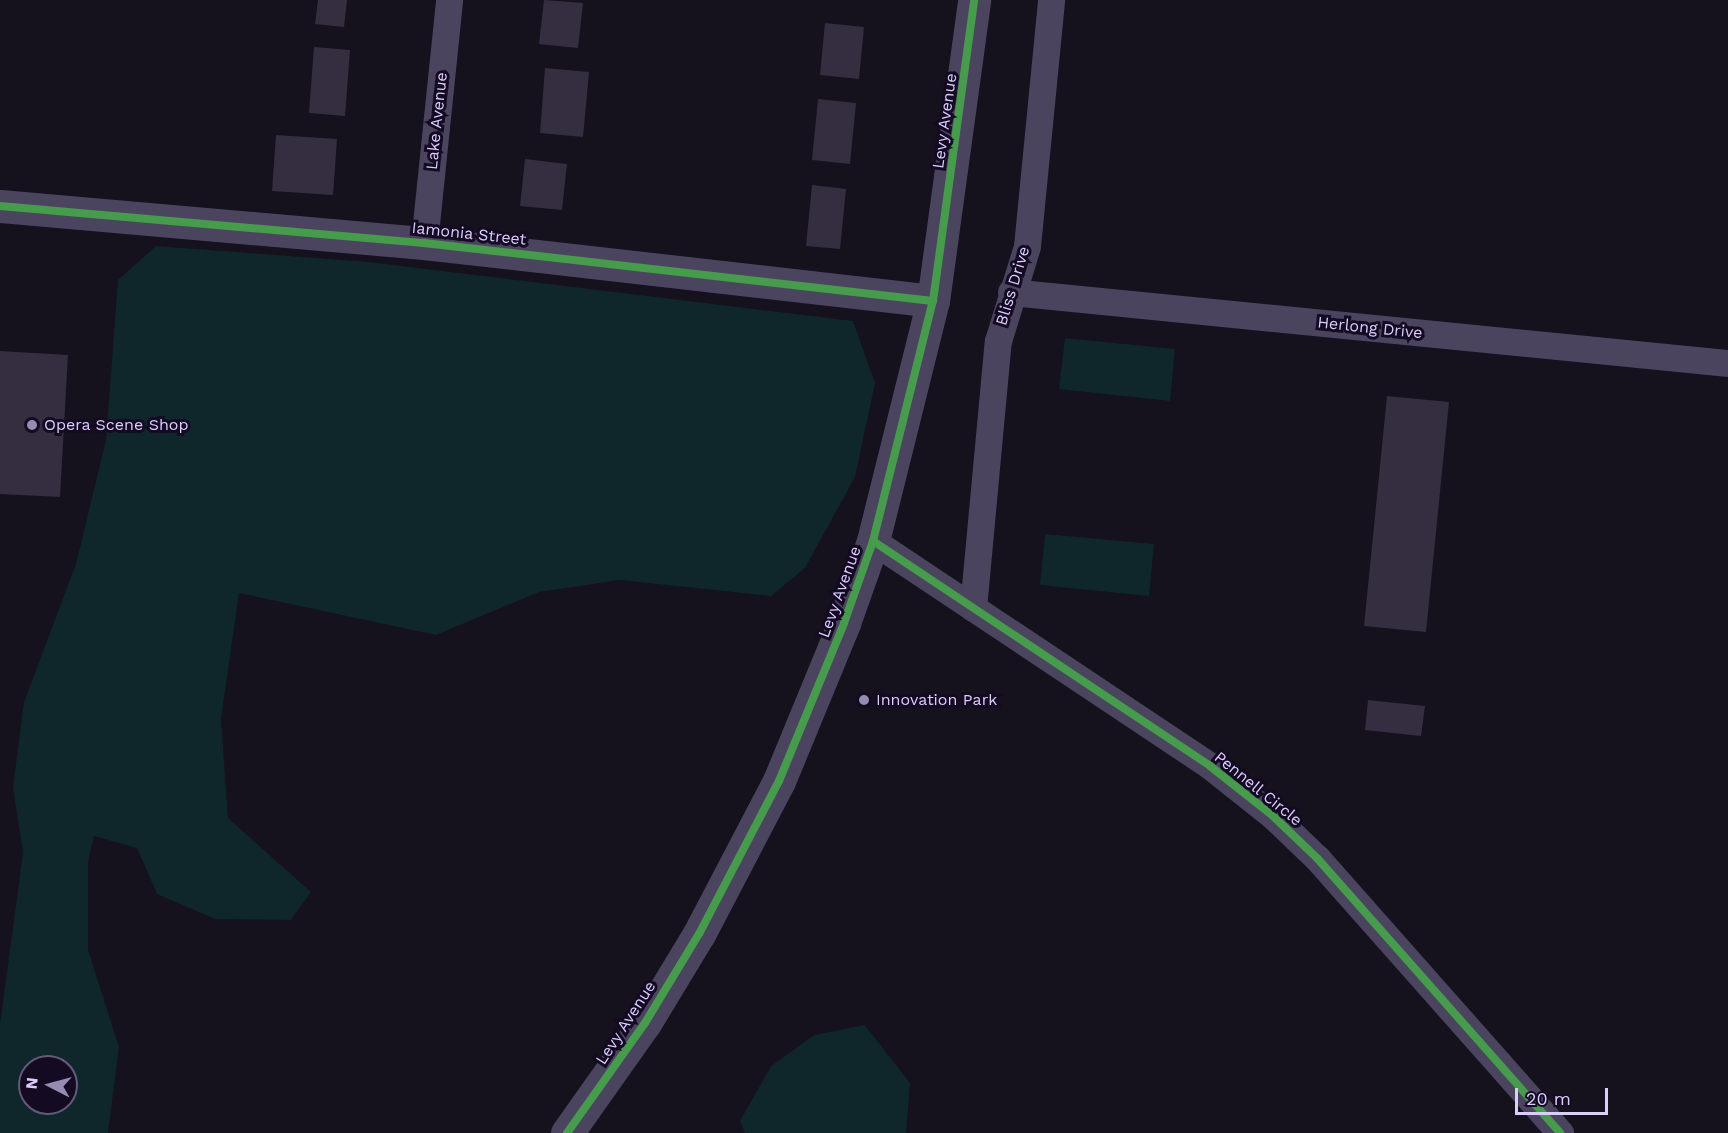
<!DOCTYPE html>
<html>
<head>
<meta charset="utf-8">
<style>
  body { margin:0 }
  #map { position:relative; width:1728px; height:1133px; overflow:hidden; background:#15111d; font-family:"Work Sans",sans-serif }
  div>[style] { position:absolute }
  .green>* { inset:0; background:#0f262b }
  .building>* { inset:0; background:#352e40 }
  .minor>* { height:27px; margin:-13.5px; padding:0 13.5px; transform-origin:13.5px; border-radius:13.5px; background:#4b445f }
  .tertiary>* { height:33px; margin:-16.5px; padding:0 16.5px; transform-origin:16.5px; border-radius:16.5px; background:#4b445f }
  .cycleway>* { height:8px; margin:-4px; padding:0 4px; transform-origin:4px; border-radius:4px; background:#469c4c }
  .dots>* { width:16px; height:16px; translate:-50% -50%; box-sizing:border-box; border:3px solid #140b23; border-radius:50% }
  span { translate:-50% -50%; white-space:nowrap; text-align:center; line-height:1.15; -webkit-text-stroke:6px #140b23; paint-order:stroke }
  .street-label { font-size:16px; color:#dccdff }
  .poi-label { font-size:16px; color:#dccdff }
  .left { translate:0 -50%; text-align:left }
  .north { position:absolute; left:18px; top:1055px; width:60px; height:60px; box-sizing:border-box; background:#140b23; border:2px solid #64597b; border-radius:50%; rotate:276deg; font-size:16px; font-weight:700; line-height:24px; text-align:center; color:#dccdff }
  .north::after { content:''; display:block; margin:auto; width:21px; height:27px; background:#968bb0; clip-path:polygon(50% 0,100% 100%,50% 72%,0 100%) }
  .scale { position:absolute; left:1515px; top:1088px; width:93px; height:27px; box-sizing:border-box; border:3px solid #dccdff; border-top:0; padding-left:8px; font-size:18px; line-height:21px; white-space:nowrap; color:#dccdff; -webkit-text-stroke:4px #140b23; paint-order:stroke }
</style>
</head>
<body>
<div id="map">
  <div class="green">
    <i style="clip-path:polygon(evenodd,156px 246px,369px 262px,853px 321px,875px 383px,855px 477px,805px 568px,771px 596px,620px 580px,539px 592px,436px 635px,239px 593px,221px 719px,228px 818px,311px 892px,291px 920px,215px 919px,157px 894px,137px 848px,94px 836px,88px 862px,88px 950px,119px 1047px,108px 1133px,0 1133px,0 1024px,23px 853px,13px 787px,24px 702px,76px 564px,106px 440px,118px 280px,156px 246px,30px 1067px,66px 1067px,66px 1103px,30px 1103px,30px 1067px)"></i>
    <i style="clip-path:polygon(1065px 338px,1175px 349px,1170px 401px,1059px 389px)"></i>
    <i style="clip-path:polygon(1045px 534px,1154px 544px,1149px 596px,1040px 585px)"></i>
    <i style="clip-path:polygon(865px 1025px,910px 1083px,906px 1133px,745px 1133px,740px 1121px,771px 1066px,814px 1035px)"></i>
  </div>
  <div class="building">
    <i style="clip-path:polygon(318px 0,347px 0,344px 27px,315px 24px)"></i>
    <i style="clip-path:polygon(544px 0,583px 3px,578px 48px,539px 44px)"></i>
    <i style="clip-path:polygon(825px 23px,864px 27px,859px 79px,820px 75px)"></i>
    <i style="clip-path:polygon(314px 47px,350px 50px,345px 116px,309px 113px)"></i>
    <i style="clip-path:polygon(545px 68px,589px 72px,583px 137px,540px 133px)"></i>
    <i style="clip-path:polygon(818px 99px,856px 103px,850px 164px,812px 160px)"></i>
    <i style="clip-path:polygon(276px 135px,337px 139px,333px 195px,272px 191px)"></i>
    <i style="clip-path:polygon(525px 159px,567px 164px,562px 210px,520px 206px)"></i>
    <i style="clip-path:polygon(812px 185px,846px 189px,840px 249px,806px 246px)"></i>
    <i style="clip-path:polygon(0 351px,68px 355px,60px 497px,0 494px)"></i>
    <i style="clip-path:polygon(1387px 396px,1449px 402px,1426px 632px,1364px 626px)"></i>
    <i style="clip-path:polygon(1368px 700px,1425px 706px,1421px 736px,1365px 730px)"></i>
  </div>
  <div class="minor">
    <i style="left:424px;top:243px;width:244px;rotate:-84.1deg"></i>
    <i style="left:1011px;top:292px;width:721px;rotate:5.66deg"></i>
    <i style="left:873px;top:541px;width:405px;rotate:33.7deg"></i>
    <i style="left:1210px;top:766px;width:80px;rotate:38.4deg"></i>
    <i style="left:1273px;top:816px;width:61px;rotate:43.7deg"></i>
    <i style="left:1317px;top:858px;width:367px;rotate:48.5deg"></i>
    <i style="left:973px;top:608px;width:268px;rotate:-84.7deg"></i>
    <i style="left:998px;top:341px;width:99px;rotate:-73deg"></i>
    <i style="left:1027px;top:246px;width:247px;rotate:-84.4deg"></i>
  </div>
  <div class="tertiary">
    <i style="left:0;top:206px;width:426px;rotate:5deg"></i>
    <i style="left:424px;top:243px;width:512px;rotate:6.5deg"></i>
    <i style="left:567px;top:1133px;width:135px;rotate:-54.7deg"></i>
    <i style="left:645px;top:1023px;width:104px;rotate:-58.8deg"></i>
    <i style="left:699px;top:934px;width:173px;rotate:-62.4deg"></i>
    <i style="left:779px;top:781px;width:171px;rotate:-67.6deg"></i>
    <i style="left:844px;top:623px;width:87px;rotate:-70.5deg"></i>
    <i style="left:873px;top:541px;width:247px;rotate:-76deg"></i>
    <i style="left:933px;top:301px;width:304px;rotate:-82.2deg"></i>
  </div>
  <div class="cycleway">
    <i style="left:0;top:206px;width:426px;rotate:5deg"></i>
    <i style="left:424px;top:243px;width:512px;rotate:6.5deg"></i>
    <i style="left:873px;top:541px;width:405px;rotate:33.7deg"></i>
    <i style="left:1210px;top:766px;width:80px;rotate:38.4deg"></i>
    <i style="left:1273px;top:816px;width:61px;rotate:43.7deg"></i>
    <i style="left:1317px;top:858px;width:367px;rotate:48.5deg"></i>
    <i style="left:567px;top:1133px;width:135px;rotate:-54.7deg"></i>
    <i style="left:645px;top:1023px;width:104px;rotate:-58.8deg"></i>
    <i style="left:699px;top:934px;width:173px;rotate:-62.4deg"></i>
    <i style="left:779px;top:781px;width:171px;rotate:-67.6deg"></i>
    <i style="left:844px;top:623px;width:87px;rotate:-70.5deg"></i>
    <i style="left:873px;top:541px;width:247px;rotate:-76deg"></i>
    <i style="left:933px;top:301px;width:304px;rotate:-82.2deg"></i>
  </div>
  <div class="dots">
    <i style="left:32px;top:425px;background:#968bb0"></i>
    <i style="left:864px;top:700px;background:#968bb0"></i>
  </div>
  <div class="street-label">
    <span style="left:437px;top:121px;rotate:-84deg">Lake Avenue</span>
    <span style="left:945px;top:121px;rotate:-82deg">Levy Avenue</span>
    <span style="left:469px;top:234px;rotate:6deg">Iamonia Street</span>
    <span style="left:1013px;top:286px;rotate:-73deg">Bliss Drive</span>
    <span style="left:1370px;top:328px;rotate:6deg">Herlong Drive</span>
    <span style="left:840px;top:592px;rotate:-70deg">Levy Avenue</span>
    <span style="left:1258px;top:789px;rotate:39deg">Pennell Circle</span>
    <span style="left:626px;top:1023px;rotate:-57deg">Levy Avenue</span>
  </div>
  <div class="poi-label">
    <span class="left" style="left:44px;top:425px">Opera Scene Shop</span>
    <span class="left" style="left:876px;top:700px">Innovation Park</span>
  </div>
  <div class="north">N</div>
  <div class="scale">20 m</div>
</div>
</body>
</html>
